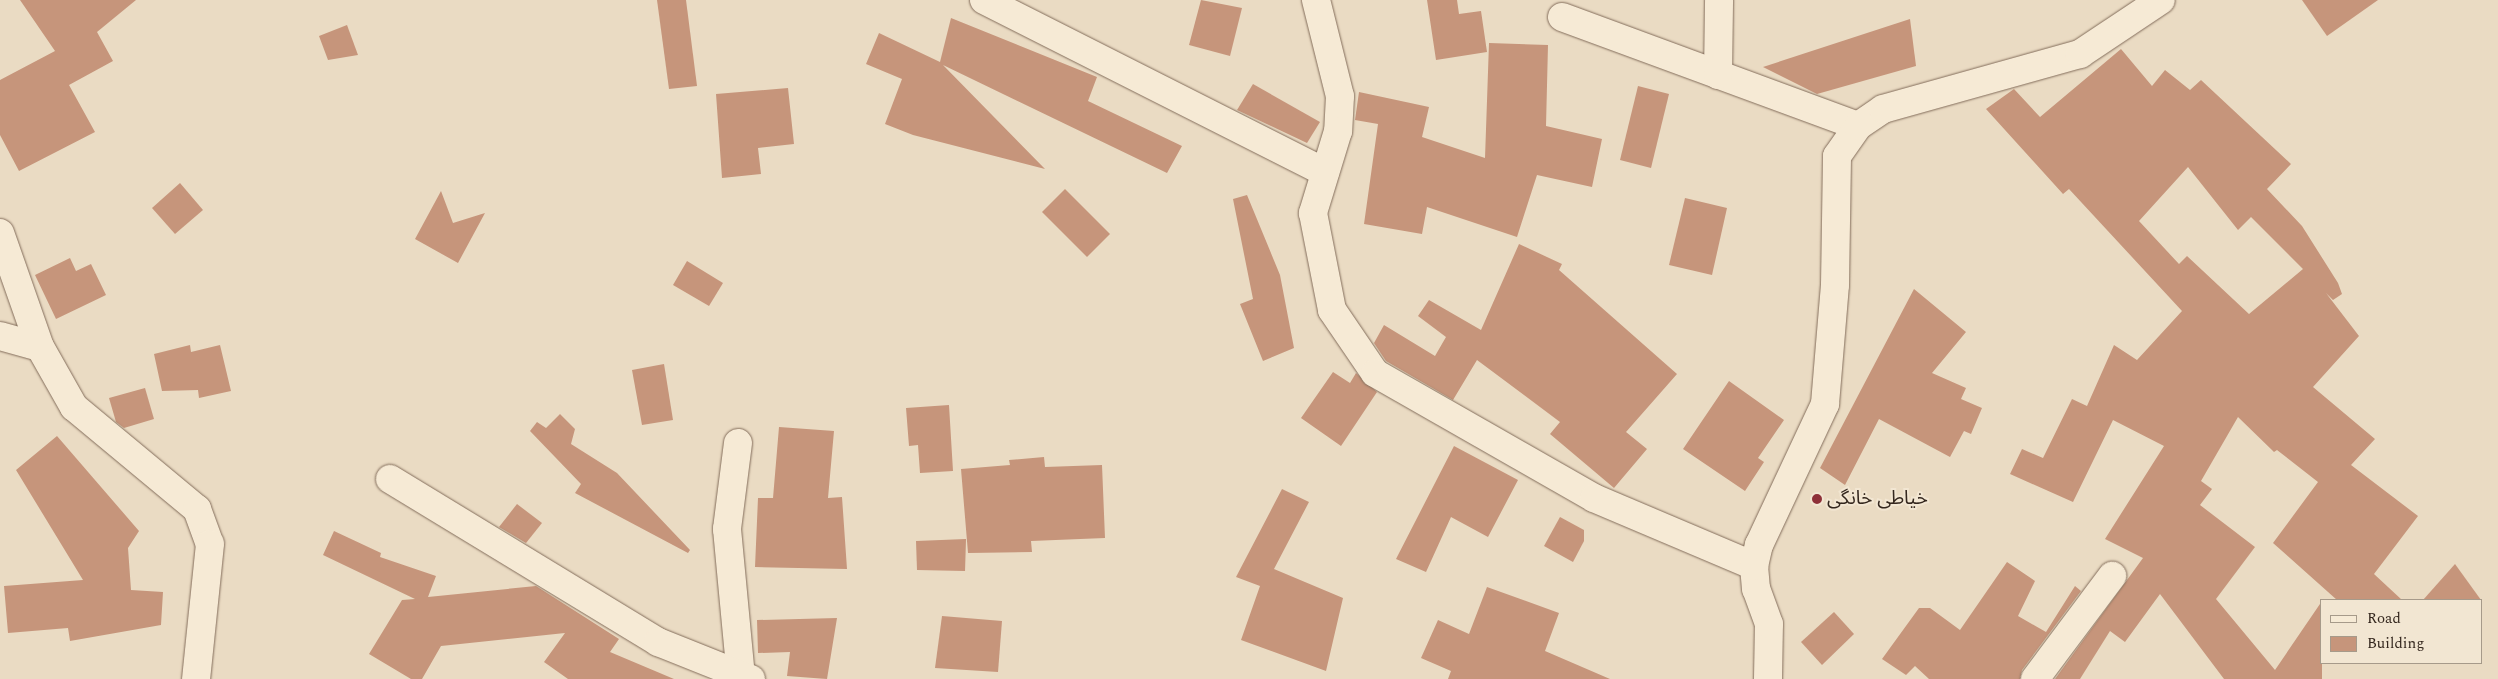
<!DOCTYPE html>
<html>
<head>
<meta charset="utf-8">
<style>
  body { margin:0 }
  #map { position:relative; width:2498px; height:679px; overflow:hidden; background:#eadbc3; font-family:Spectral,"Noto Sans Arabic",serif }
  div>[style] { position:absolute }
  .building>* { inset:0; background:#c6957b }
  .roads { filter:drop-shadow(0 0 1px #836d5b) drop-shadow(0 0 1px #836d5b) }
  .minor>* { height:28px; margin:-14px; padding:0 14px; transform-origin:14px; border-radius:14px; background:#f6ead5 }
  .tertiary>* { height:28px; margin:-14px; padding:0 14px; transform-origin:14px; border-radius:14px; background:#f6ead5 }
  .dots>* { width:14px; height:14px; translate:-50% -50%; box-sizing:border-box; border:2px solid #f2e6d2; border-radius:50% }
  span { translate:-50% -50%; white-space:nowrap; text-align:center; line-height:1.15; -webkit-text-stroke:4px #f2e6d2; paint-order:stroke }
  .poi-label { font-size:19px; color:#34271e }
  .left { translate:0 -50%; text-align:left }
  .legend { position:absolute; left:2320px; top:599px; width:162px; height:65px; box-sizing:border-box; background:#f2e6d2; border:1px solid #a69a8a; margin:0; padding:6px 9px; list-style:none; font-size:15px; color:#34271e }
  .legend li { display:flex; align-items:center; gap:10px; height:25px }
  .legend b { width:25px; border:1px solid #a69a8a }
</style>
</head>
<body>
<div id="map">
  <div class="building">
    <i style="clip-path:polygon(20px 0,136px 0,97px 32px,113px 61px,69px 85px,95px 132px,19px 171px,0 135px,0 80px,55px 51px)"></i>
    <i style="clip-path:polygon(657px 0,686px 0,697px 86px,669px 89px)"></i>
    <i style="clip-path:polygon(1201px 0,1242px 8px,1230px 56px,1189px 45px)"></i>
    <i style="clip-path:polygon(1427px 0,1457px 0,1459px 14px,1481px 11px,1487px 52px,1436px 60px)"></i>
    <i style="clip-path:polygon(2302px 0,2378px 0,2327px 36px)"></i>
    <i style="clip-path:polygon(951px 18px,1097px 77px,1088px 101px,1182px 146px,1167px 173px,943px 65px,1045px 169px,913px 135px,885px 124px,902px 79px,866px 64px,879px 33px,940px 62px)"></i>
    <i style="clip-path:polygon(1910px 19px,1916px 66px,1817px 94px,1763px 67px)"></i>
    <i style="clip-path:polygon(347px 25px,358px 55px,328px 60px,319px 36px)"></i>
    <i style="clip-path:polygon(1489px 43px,1548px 45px,1546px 126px,1602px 139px,1592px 187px,1537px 175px,1517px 237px,1427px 207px,1422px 234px,1364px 224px,1378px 124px,1355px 120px,1359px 92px,1429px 107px,1422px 137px,1485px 158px)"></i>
    <i style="clip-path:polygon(evenodd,2121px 49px,2152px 86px,2165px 70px,2190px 90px,2201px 80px,2291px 164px,2267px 189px,2302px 226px,2338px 283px,2342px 294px,2333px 300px,2326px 293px,2359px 336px,2313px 387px,2375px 439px,2351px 465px,2418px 516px,2374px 574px,2402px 600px,2337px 600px,2273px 543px,2318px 482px,2277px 450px,2274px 452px,2238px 417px,2201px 481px,2212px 489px,2200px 505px,2255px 547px,2216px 599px,2275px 670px,2322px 601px,2322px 679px,2224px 679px,2160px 594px,2125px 642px,2110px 631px,2080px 679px,2055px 679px,2143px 558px,2105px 539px,2164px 446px,2113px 420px,2073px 502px,2010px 474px,2022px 449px,2043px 458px,2072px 399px,2087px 406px,2114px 345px,2137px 360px,2182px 311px,2069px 189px,2063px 194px,1986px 109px,2014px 89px,2040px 117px,2121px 49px,2188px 167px,2238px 230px,2251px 217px,2303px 269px,2249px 314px,2187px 256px,2179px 264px,2139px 221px,2188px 167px)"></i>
    <i style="clip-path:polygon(1253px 84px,1320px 122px,1307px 143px,1237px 110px)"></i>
    <i style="clip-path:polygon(1638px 86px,1669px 94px,1651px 168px,1620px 160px)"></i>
    <i style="clip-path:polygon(788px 88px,794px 144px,758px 148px,761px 174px,722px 178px,716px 94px)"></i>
    <i style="clip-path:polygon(180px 183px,203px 210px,175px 234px,152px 208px)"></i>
    <i style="clip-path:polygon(1065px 189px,1110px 234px,1087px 257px,1042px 212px)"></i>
    <i style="clip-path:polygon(441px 191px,453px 223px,485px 213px,458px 263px,415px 239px)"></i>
    <i style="clip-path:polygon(1247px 195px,1280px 275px,1294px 348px,1263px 361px,1240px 304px,1253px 299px,1233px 199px)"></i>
    <i style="clip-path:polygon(1685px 198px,1727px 208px,1712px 275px,1669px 265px)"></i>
    <i style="clip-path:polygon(1519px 244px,1562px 264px,1559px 270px,1677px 374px,1626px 432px,1647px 449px,1614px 488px,1550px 434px,1560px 422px,1477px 360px,1453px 400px,1386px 361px,1374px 343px,1384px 325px,1435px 356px,1446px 337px,1418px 316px,1429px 300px,1481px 330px)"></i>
    <i style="clip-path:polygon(70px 258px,76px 271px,91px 264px,106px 295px,56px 319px,35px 275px)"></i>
    <i style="clip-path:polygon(687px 261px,723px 283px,709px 306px,673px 285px)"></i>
    <i style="clip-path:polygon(1914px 289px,1966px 332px,1932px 373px,1966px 388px,1961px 399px,1982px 408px,1971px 434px,1964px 431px,1950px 457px,1879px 419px,1845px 485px,1820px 468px)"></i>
    <i style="clip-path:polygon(190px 345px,191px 352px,220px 345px,231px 391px,199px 398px,198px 390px,162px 391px,154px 354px)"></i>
    <i style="clip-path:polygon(664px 364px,673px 420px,642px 425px,632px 370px)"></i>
    <i style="clip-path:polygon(1333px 372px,1350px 383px,1356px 373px,1377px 392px,1341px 446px,1301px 418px)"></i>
    <i style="clip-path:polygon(1729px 381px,1784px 420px,1758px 458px,1764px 462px,1745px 491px,1683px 449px)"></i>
    <i style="clip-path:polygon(145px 388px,154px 419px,124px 428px,116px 422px,109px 398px)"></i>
    <i style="clip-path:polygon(949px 405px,953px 471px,920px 473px,918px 445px,909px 446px,906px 408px)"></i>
    <i style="clip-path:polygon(560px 414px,575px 429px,571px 444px,617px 473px,690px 550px,688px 553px,575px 493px,581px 484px,530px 431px,537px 422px,546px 428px)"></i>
    <i style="clip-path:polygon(779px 427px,834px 431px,828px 498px,842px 497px,847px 569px,755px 567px,758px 498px,773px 498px)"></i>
    <i style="clip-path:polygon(57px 436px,139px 531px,128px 548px,131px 590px,163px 592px,161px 625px,70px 641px,68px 628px,8px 633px,4px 586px,83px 580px,16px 470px)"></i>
    <i style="clip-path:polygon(1454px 446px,1518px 480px,1488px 537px,1451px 517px,1426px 572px,1396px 559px)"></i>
    <i style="clip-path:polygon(1044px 457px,1045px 467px,1102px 465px,1105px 538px,1031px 541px,1032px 552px,968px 553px,961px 469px,1010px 465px,1009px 460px)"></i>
    <i style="clip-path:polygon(1282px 489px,1309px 502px,1274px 569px,1343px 598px,1326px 671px,1241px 640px,1260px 586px,1236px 577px)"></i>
    <i style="clip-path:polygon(517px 504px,542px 523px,526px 543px,499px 527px)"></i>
    <i style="clip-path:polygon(1560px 517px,1584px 530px,1584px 541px,1573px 562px,1544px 546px)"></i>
    <i style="clip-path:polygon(334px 531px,381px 553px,380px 557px,436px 576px,428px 597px,536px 586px,619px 639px,610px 652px,674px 679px,568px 679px,544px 662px,565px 633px,441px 646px,422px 679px,411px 679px,369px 654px,402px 600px,415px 599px,323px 555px)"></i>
    <i style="clip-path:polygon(966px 539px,965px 571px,917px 570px,916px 541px)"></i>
    <i style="clip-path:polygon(2007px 562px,2035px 581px,2018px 616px,2046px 632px,2075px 586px,2081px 591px,2022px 670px,2020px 679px,1929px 679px,1915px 666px,1906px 675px,1882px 659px,1919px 608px,1930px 608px,1960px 630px)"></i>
    <i style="clip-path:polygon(2455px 564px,2481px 600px,2423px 600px)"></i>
    <i style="clip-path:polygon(1487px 587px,1559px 613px,1545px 651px,1610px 679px,1448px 679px,1451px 671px,1421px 658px,1438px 620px,1469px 634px)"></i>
    <i style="clip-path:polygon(1834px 612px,1854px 634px,1822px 665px,1801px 642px)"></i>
    <i style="clip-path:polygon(942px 616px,1002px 621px,998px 672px,935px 668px)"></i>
    <i style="clip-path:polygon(837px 618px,827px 679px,787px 676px,790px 652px,758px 653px,757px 620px)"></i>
  </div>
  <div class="roads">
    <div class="minor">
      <i style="left:984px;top:0;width:382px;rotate:26.8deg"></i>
      <i style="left:1316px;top:0;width:99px;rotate:76deg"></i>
      <i style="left:1340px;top:96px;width:35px;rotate:93deg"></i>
      <i style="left:1338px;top:131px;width:86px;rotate:107deg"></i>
      <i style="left:1313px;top:213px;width:99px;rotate:78.9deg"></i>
      <i style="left:1332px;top:310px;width:76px;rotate:55.7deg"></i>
      <i style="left:1375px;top:373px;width:252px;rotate:29.7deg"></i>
      <i style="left:1594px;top:498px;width:174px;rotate:23deg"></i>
      <i style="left:1562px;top:17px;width:315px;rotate:20.2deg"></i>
      <i style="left:1718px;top:75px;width:75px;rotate:-89.2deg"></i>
      <i style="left:0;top:233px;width:121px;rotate:70.7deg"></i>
      <i style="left:40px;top:347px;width:69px;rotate:60.5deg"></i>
      <i style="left:74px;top:407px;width:160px;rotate:39.7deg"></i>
      <i style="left:197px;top:509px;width:37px;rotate:70deg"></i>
      <i style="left:210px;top:544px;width:136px;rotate:95.9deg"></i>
      <i style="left:0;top:336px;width:41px;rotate:15.4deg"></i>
      <i style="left:738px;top:443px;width:87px;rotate:97.3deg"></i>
      <i style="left:727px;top:529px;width:150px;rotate:84.6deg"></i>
      <i style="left:390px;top:479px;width:314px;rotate:31.3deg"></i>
      <i style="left:658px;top:642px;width:100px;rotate:21.7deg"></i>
      <i style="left:2035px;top:679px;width:129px;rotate:-53.2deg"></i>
    </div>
    <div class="tertiary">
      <i style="left:1768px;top:679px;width:55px;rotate:-89deg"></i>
      <i style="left:1769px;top:624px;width:37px;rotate:-110deg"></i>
      <i style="left:1756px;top:589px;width:23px;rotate:-95deg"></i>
      <i style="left:1754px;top:566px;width:22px;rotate:-77deg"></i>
      <i style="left:1759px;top:545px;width:156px;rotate:-64.9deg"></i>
      <i style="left:1825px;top:404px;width:119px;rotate:-85.2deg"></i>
      <i style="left:1835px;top:285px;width:129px;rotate:-89.1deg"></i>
      <i style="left:1837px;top:156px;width:37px;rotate:-55deg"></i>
      <i style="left:1858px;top:126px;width:30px;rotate:-34deg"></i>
      <i style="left:1883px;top:109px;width:205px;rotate:-15.6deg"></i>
      <i style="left:2080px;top:54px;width:97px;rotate:-33.7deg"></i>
    </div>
  </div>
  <div class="dots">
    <i style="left:1817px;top:499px;background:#8e3038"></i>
  </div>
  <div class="poi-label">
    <span class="left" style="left:1827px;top:499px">خیاطی خانگی</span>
  </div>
  <ul class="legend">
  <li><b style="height:6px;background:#f6ead5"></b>Road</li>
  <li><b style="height:14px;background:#c6957b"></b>Building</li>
  </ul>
</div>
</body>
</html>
